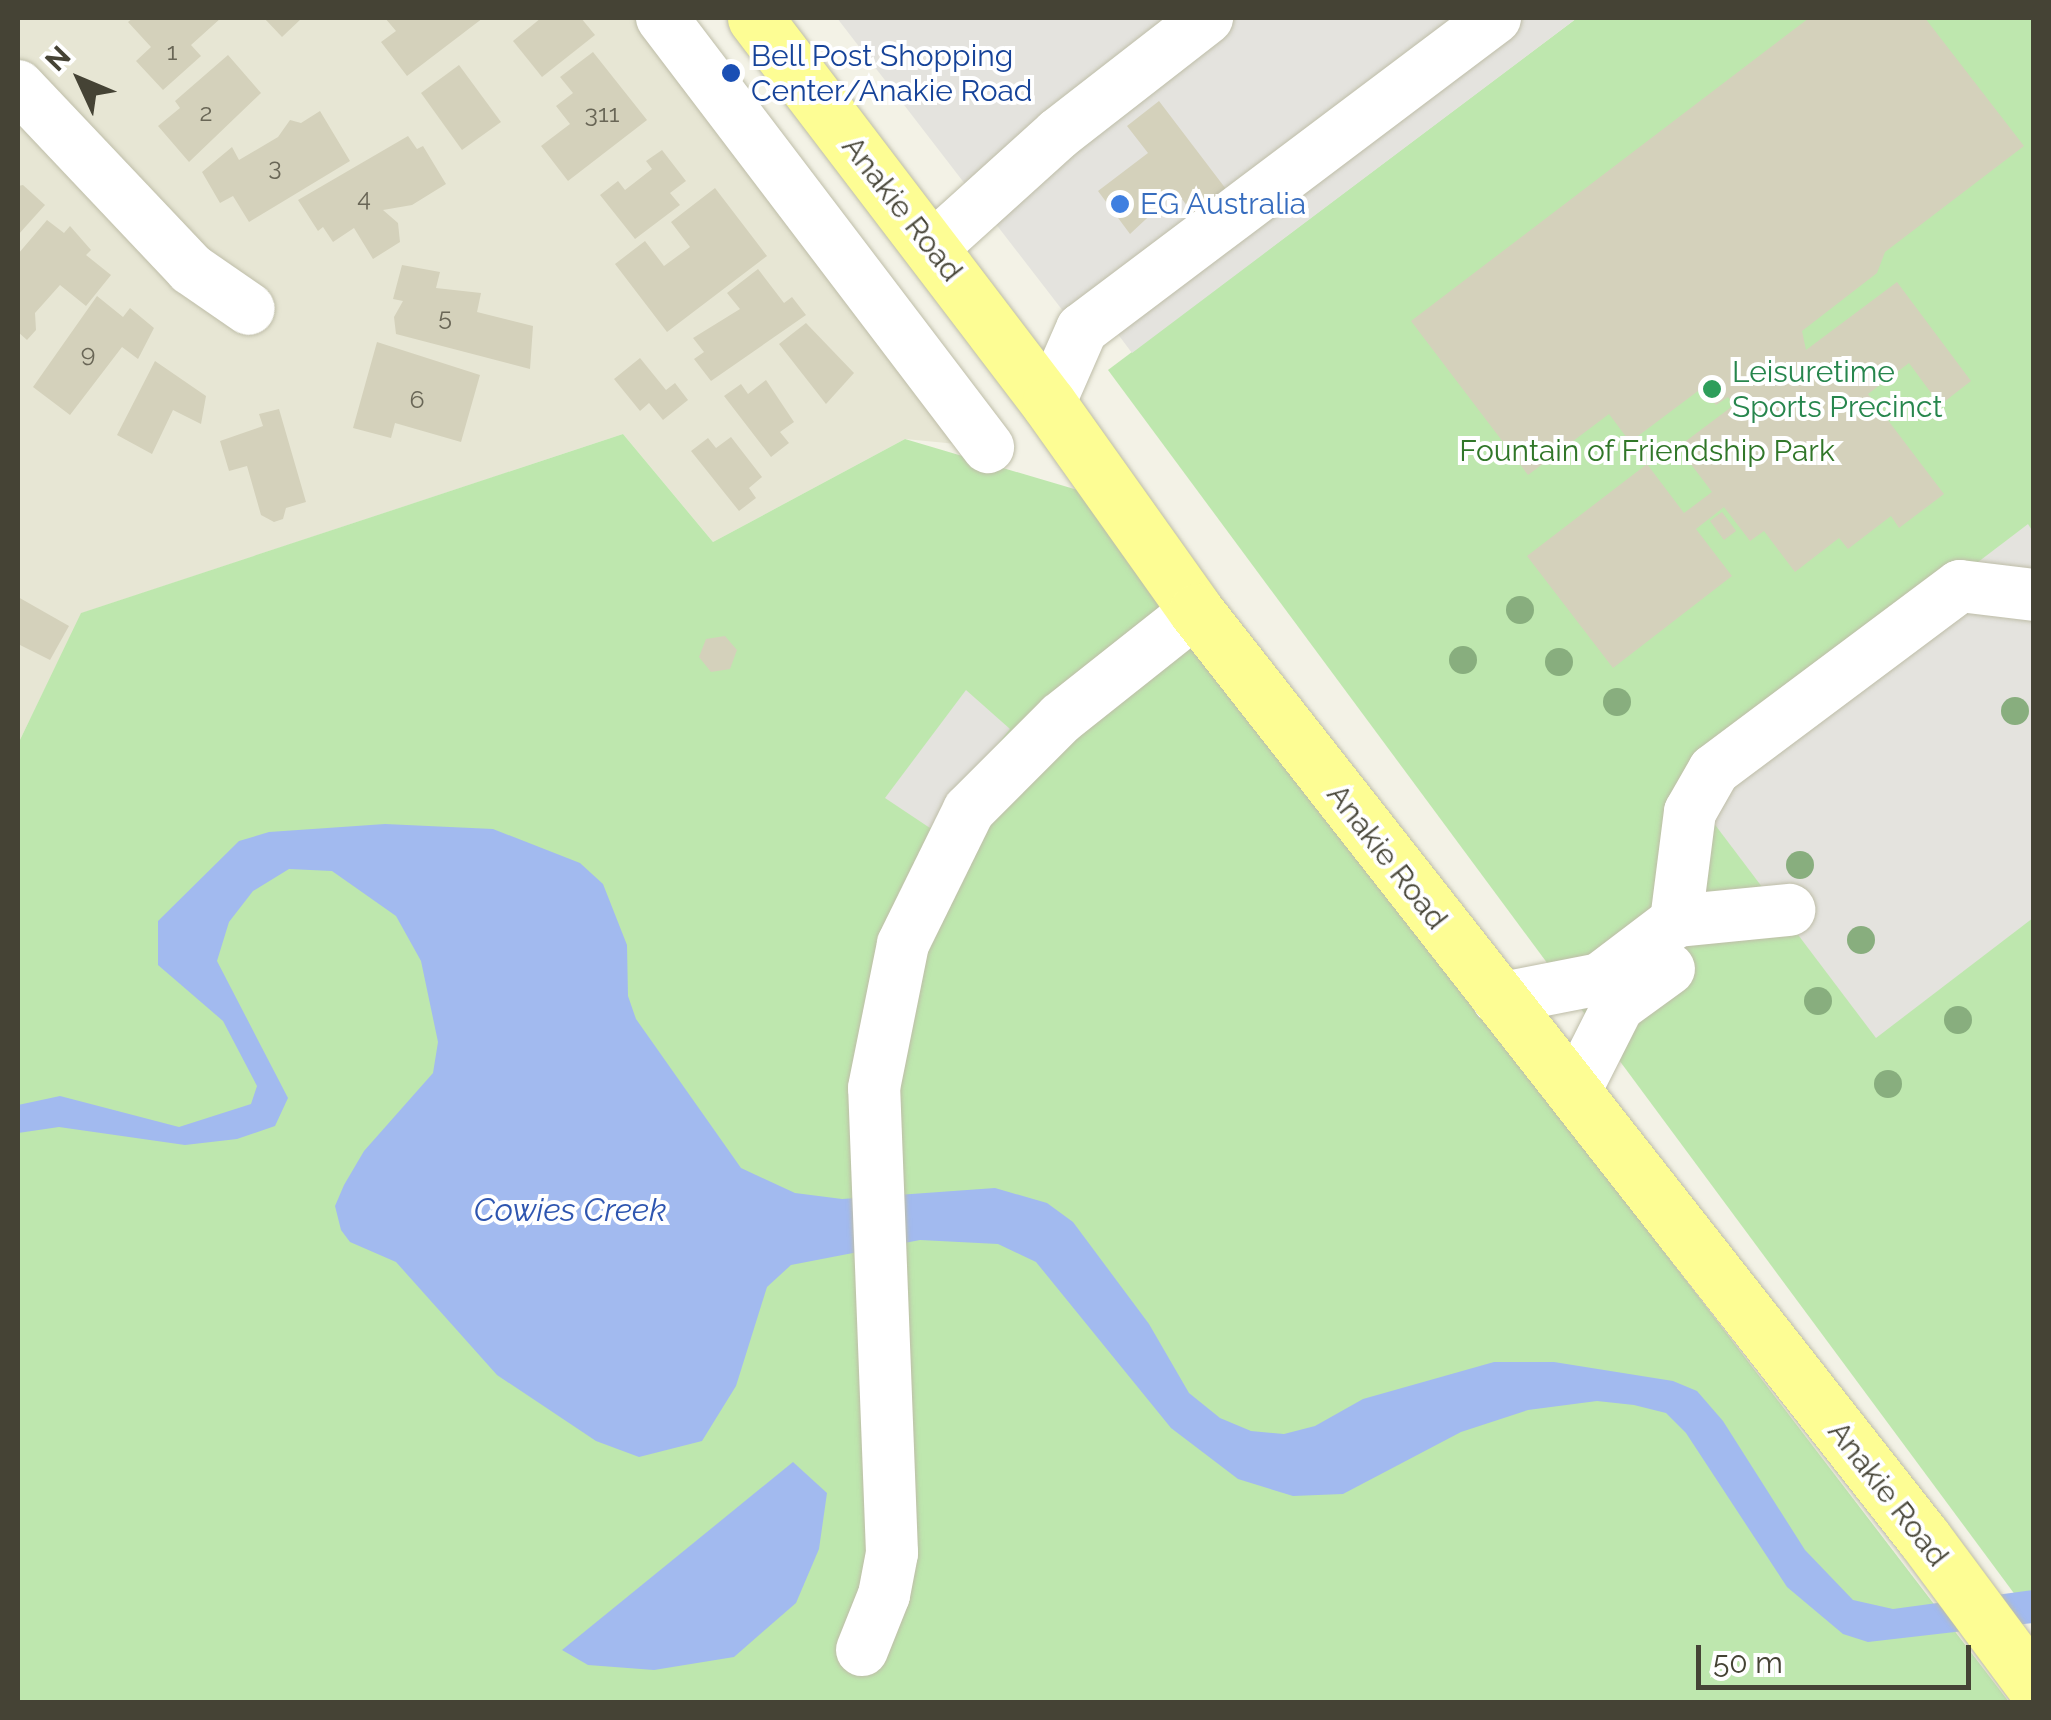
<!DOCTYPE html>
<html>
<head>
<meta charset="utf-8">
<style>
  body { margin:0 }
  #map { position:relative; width:2051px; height:1720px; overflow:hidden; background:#f3f2e6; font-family:Raleway,sans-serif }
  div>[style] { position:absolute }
  .residential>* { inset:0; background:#e7e6d4 }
  .green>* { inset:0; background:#bee7ae }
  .parking>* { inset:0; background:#e4e3de }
  .water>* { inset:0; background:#a2baef }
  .building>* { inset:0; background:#d4d1bb }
  .roads { filter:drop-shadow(0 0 2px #bebda8) drop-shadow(0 0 2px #bebda8) }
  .minor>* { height:52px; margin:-26px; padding:0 26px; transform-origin:26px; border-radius:26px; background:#fff }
  .major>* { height:55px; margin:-27.5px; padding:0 27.5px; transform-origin:27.5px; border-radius:27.5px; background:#fdfd94 }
  .trees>* { width:28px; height:28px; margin:-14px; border-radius:50%; background:#88ae7e }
  .dots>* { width:28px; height:28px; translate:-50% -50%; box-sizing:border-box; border:5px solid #fff; border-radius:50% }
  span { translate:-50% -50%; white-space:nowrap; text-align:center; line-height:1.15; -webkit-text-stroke:8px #fff; paint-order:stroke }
  .number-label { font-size:25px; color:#696656 }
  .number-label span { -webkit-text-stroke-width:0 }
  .transit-label { font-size:30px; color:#164399 }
  .left { translate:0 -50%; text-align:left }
  .shop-label { font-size:30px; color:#366cbe }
  .street-label { font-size:30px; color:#454335 }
  .leisure-label { font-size:30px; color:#27864d }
  .park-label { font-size:30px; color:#317729 }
  .water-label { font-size:32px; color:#2f56b0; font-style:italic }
  .frame { position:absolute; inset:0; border:20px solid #454335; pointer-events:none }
  .north { position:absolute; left:30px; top:30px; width:100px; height:100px; -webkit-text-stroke:8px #fff; paint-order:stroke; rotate:314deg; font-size:28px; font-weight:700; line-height:40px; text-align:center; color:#454335 }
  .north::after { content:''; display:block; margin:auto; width:35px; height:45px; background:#454335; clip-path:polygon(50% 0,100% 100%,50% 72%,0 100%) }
  .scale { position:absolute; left:1696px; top:1645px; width:275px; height:45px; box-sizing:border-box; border:5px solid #454335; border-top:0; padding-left:12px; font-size:30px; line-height:35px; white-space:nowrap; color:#454335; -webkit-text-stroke:8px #fff; paint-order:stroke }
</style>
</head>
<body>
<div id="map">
  <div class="residential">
    <i style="clip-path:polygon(18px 18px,653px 18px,988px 447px,905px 439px,713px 542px,623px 434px,82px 613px,18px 744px)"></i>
  </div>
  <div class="green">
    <i style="clip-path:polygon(1577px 18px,2033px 18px,2033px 1619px,1108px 370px)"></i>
    <i style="clip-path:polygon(623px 434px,713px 542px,905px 439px,1081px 491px,2009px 1702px,18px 1702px,18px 744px,81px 613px)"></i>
  </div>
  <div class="parking">
    <i style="clip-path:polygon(837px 18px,1577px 18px,1132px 353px,1087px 293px,1063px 311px)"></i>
    <i style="clip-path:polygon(2028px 524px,2033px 532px,2033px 918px,1876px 1038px,1685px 785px)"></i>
    <i style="clip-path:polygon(966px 690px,1010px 729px,930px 828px,885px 798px)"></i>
  </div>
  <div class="water">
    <i style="clip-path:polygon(385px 824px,493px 829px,580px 863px,603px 884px,627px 945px,628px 996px,636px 1019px,741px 1168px,795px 1193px,842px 1199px,995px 1188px,1047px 1203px,1073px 1222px,1149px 1324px,1189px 1393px,1220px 1418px,1251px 1431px,1284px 1434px,1315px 1426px,1363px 1399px,1494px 1362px,1554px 1362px,1673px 1381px,1697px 1391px,1723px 1421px,1805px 1550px,1853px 1600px,1893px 1609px,2033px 1590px,2033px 1623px,1868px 1642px,1843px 1634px,1787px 1587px,1686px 1433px,1666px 1413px,1634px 1405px,1597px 1401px,1528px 1410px,1461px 1432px,1343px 1494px,1293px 1496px,1238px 1479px,1171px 1428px,1036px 1262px,998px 1244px,920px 1240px,791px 1265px,767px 1287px,736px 1386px,702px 1441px,639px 1457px,596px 1441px,497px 1375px,396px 1262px,350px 1242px,341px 1230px,335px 1206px,344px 1185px,364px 1151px,433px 1073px,438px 1042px,421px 961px,396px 916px,332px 871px,289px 869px,253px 891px,229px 922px,217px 961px,288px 1098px,275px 1126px,237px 1139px,185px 1145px,59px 1127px,18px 1133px,18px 1105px,60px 1096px,179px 1127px,251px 1104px,257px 1086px,223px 1021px,158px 965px,158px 921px,239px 841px,269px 832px)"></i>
    <i style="clip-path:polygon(793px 1462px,827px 1493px,819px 1549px,796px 1603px,734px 1657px,654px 1670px,588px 1665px,562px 1650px)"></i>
  </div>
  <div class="building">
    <i style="clip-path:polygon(133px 18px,221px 18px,191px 45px,201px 56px,163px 90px,136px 61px,151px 47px,128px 22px)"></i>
    <i style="clip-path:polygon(264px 18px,302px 18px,282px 37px)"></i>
    <i style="clip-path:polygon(385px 18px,483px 18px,407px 76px,381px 42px,396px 31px)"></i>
    <i style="clip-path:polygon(541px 18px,581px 18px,595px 35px,542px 77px,513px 41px)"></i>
    <i style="clip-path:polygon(1809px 18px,1925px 18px,2024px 146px,1885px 252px,1877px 273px,1802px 331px,1806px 350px,1897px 282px,1971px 381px,1940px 405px,1909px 363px,1868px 394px,1944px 494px,1899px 528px,1891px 516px,1848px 549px,1839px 538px,1795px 572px,1764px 531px,1750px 541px,1724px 507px,1696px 529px,1732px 576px,1613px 668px,1527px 556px,1647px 464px,1684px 513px,1712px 492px,1678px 447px,1734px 405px,1728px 397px,1716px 405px,1702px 388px,1630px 442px,1609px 414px,1528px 475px,1411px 321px)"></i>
    <i style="clip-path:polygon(593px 52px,647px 120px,568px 181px,541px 146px,570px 124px,556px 106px,573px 93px,560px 77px)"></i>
    <i style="clip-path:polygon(228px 55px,261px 93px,189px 162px,158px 126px,180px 108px,175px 101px)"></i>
    <i style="clip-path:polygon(459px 65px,501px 122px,462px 150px,421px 93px)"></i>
    <i style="clip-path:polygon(1159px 101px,1229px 193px,1196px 218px,1176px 191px,1130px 234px,1098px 191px,1148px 153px,1127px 126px)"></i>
    <i style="clip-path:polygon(320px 111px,350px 161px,249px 222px,233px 196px,220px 203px,202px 172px,232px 147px,239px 160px,278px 137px,290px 120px,301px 123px)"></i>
    <i style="clip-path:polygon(408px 136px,417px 149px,423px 146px,446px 184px,412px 205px,383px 210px,398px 223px,400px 242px,373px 259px,354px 228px,333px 242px,323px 227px,318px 231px,298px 200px)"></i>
    <i style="clip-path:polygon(662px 150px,686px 181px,670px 193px,680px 205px,635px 239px,600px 195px,618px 181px,625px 190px,652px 169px,646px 161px)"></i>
    <i style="clip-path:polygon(23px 185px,45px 205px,18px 235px,18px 186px)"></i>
    <i style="clip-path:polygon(715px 188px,767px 256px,667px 332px,615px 264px,645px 241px,664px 266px,690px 247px,671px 222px)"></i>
    <i style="clip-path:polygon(47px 220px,64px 233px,70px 226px,91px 250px,86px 255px,111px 275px,86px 306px,60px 285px,35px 313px,36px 330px,27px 340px,18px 332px,18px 254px)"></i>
    <i style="clip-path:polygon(402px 265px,440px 272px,436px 288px,481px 293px,477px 312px,533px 326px,530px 369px,396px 334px,394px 317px,403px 301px,393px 299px)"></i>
    <i style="clip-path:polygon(758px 269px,784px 303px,792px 297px,806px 315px,711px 381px,694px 359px,704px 352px,693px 338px,740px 309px,727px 293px)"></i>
    <i style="clip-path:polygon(97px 296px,123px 317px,130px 308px,154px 328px,138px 359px,122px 347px,70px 415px,33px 387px)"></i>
    <i style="clip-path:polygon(806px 323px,854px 373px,826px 404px,779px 344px)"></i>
    <i style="clip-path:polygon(377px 342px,480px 375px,461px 442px,395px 423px,391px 438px,353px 428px)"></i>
    <i style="clip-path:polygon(640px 358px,666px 390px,675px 383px,688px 400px,663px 420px,649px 403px,640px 411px,614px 379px)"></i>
    <i style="clip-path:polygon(155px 361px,206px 396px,201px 424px,173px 410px,152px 454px,117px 435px)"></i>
    <i style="clip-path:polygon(766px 380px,794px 422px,780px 432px,789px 443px,771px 457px,724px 396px,741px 384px,748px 394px)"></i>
    <i style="clip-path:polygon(279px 409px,306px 502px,286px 508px,283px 519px,274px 522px,261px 515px,247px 466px,229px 471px,220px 441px,263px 426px,259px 414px)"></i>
    <i style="clip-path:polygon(731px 437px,762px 477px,749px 488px,756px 498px,739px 511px,691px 451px,708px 438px,716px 448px)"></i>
    <i style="clip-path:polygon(1722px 512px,1736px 531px,1724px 540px,1710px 521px)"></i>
    <i style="clip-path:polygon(18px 597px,69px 626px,50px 660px,18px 644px)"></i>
    <i style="clip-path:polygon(725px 636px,737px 650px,730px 669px,711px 672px,699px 657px,706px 639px)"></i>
  </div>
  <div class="roads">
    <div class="minor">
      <i style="left:662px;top:18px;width:539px;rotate:52.77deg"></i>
      <i style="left:18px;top:86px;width:252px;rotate:46.6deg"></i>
      <i style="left:191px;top:269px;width:70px;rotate:34.6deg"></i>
      <i style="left:932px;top:248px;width:170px;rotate:-42.1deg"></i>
      <i style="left:1058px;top:134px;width:189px;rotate:-37.9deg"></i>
      <i style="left:1049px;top:404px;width:82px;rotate:-66.3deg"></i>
      <i style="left:1082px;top:329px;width:517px;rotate:-36.98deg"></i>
      <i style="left:1676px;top:921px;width:110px;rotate:-82.7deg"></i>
      <i style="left:1690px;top:812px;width:48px;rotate:-60.3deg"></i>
      <i style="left:1714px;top:770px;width:307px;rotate:-36.8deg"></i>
      <i style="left:1960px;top:586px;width:75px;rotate:6.9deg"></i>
      <i style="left:1498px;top:999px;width:104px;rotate:-11.1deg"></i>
      <i style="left:1600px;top:979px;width:96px;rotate:-37.3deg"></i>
      <i style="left:1676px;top:921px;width:114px;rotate:-5.6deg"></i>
      <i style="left:1574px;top:1093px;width:97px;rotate:-63.2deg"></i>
      <i style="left:1618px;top:1006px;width:63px;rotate:-36deg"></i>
      <i style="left:862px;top:1650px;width:59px;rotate:-68.2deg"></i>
      <i style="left:884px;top:1595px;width:43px;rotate:-79.2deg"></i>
      <i style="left:892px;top:1553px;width:465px;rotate:-92.2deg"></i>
      <i style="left:874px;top:1088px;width:147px;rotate:-78.6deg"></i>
      <i style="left:903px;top:944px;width:149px;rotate:-63.8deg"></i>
      <i style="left:969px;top:810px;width:130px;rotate:-45deg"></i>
      <i style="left:1061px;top:718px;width:172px;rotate:-38.4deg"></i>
    </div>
    <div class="major">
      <i style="left:755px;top:18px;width:485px;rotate:52.7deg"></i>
      <i style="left:1049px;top:404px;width:254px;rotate:54.6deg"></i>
      <i style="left:1196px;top:611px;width:1179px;rotate:51.86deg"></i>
      <i style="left:1924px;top:1538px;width:184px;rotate:53.4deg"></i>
    </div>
  </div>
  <div class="trees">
    <i style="left:1520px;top:610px"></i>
    <i style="left:1463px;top:660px"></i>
    <i style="left:1559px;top:662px"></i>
    <i style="left:1617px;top:702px"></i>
    <i style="left:2015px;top:711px"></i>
    <i style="left:1800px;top:865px"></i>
    <i style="left:1861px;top:940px"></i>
    <i style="left:1818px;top:1001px"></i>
    <i style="left:1958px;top:1020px"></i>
    <i style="left:1888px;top:1084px"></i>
  </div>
  <div class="dots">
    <i style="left:731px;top:73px;background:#1a4fb4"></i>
    <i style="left:1120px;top:204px;background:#3f7fe0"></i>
    <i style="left:1712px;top:389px;background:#2e9e5b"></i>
  </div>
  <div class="number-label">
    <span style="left:172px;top:51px">1</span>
    <span style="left:206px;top:112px">2</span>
    <span style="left:602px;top:113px">311</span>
    <span style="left:275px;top:166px">3</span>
    <span style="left:364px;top:197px">4</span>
    <span style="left:445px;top:316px">5</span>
    <span style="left:88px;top:353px">9</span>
    <span style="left:417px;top:399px">6</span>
  </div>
  <div class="transit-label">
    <span class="left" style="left:751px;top:73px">Bell Post Shopping<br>Center/Anakie Road</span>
  </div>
  <div class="shop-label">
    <span class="left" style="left:1140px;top:204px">EG Australia</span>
  </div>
  <div class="street-label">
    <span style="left:902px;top:209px;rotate:52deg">Anakie Road</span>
    <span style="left:1387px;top:857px;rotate:52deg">Anakie Road</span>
    <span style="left:1888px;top:1494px;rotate:52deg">Anakie Road</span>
  </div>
  <div class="leisure-label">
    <span class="left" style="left:1732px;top:389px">Leisuretime<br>Sports Precinct</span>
  </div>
  <div class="park-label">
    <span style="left:1647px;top:451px">Fountain of Friendship Park</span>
  </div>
  <div class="water-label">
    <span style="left:570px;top:1210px">Cowies Creek</span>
  </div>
  <div class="frame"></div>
  <div class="north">N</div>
  <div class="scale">50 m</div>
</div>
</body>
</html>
